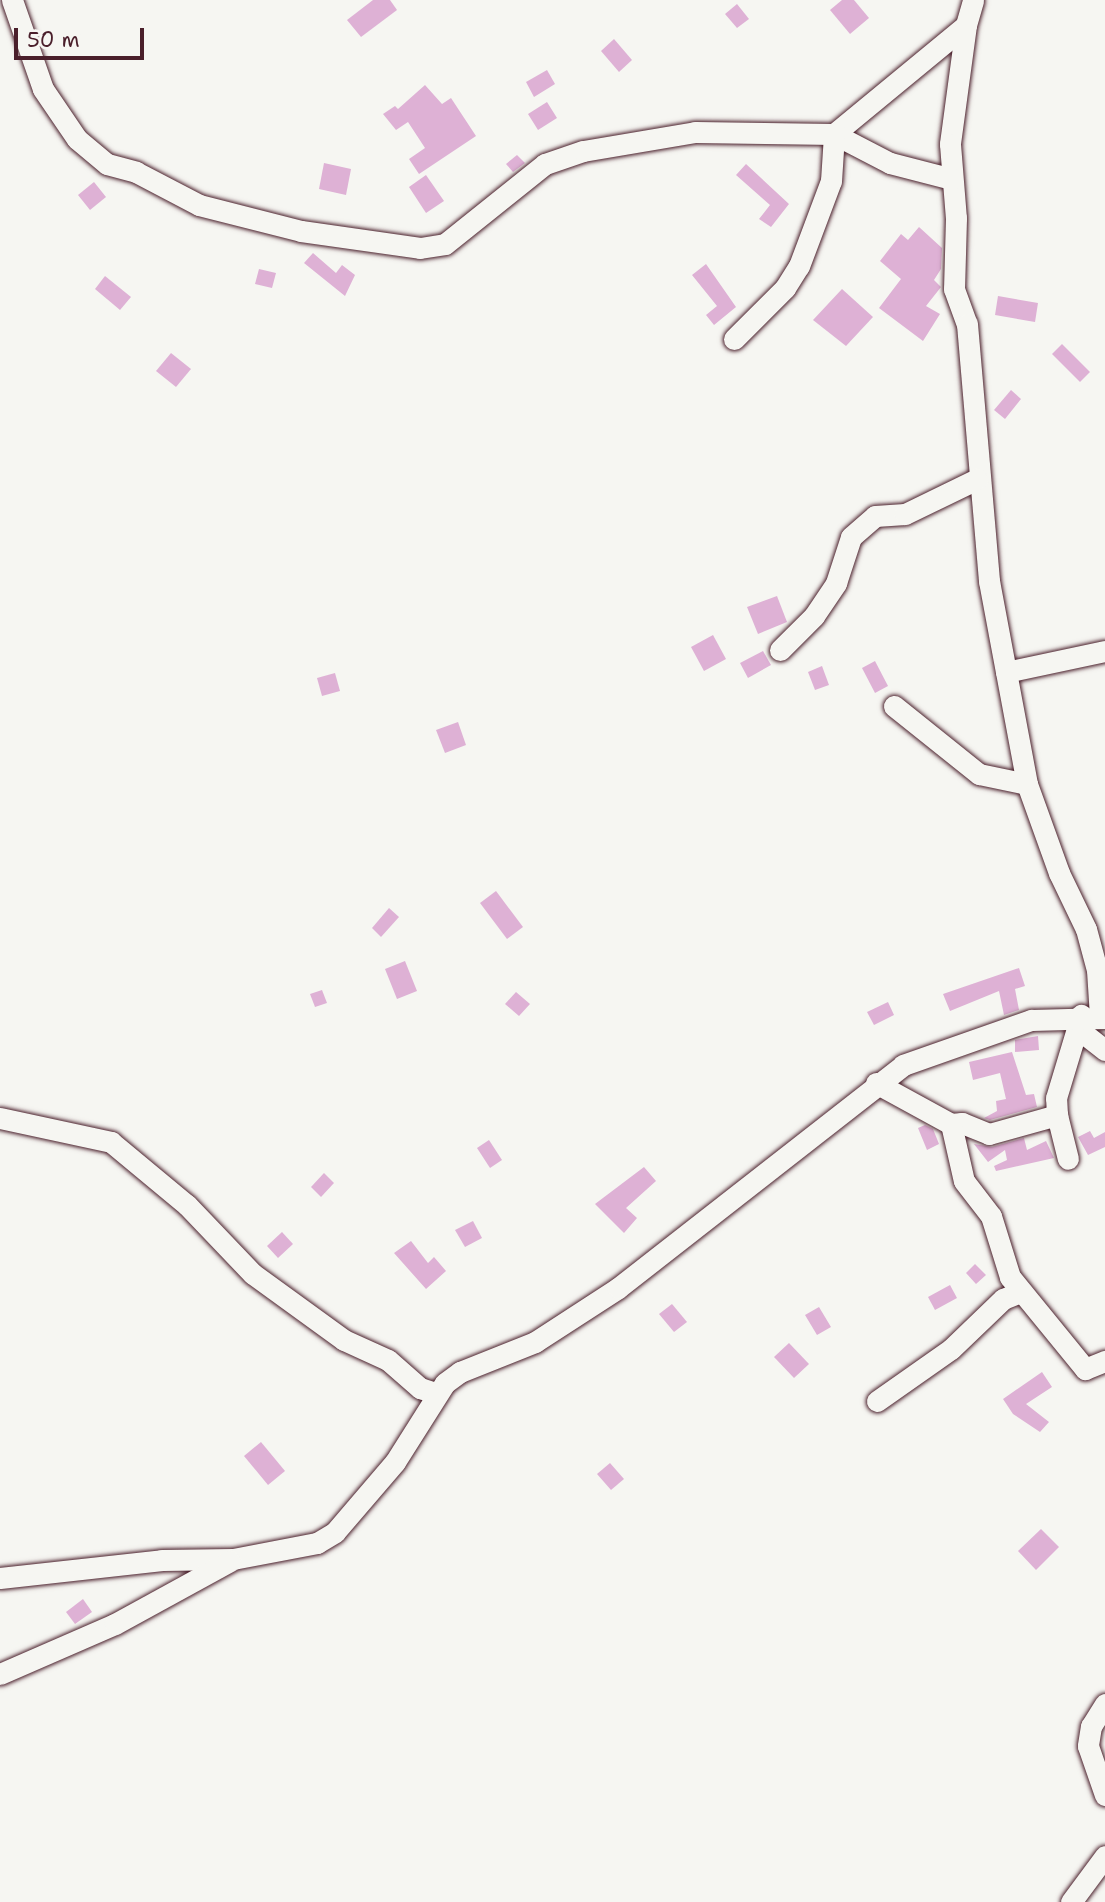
<!DOCTYPE html>
<html>
<head>
<meta charset="utf-8">
<style>
  body { margin:0 }
  #map { position:relative; width:1105px; height:1902px; overflow:hidden; background:#f6f6f2; font-family:"Shantell Sans",sans-serif }
  div>[style] { position:absolute }
  .building>* { inset:0; background:#deb1d5 }
  .roads { filter:drop-shadow(0 0 2px #4a1f2b) drop-shadow(0 0 2px #4a1f2b) }
  .minor>* { height:21px; margin:-10.5px; padding:0 10.5px; transform-origin:10.5px; border-radius:10.5px; background:#f6f6f2 }
  span { translate:-50% -50%; white-space:nowrap; text-align:center; line-height:1.15; -webkit-text-stroke:6px #f6f6f2; paint-order:stroke }
  .scale { position:absolute; left:14px; top:28px; width:130px; height:32px; box-sizing:border-box; border:4px solid #4a1f2b; border-top:0; padding-left:9px; font-size:21px; line-height:24px; white-space:nowrap; color:#4a1f2b; -webkit-text-stroke:5px #f6f6f2; paint-order:stroke }
</style>
</head>
<body>
<div id="map">
  <div class="building">
    <i style="clip-path:polygon(373px 0,390px 0,397px 10px,361px 37px,347px 20px)"></i>
    <i style="clip-path:polygon(842px 0,854px 0,869px 18px,850px 34px,830px 10px)"></i>
    <i style="clip-path:polygon(737px 4px,749px 19px,737px 28px,725px 14px)"></i>
    <i style="clip-path:polygon(614px 39px,632px 60px,619px 72px,601px 51px)"></i>
    <i style="clip-path:polygon(547px 70px,555px 84px,534px 97px,526px 82px)"></i>
    <i style="clip-path:polygon(425px 85px,442px 104px,451px 98px,476px 136px,419px 174px,409px 159px,425px 148px,408px 122px,396px 130px,383px 114px,395px 106px,398px 109px)"></i>
    <i style="clip-path:polygon(547px 102px,557px 118px,538px 130px,528px 114px)"></i>
    <i style="clip-path:polygon(517px 155px,525px 163px,513px 172px,506px 164px)"></i>
    <i style="clip-path:polygon(324px 163px,351px 169px,346px 195px,319px 189px)"></i>
    <i style="clip-path:polygon(746px 164px,789px 204px,771px 227px,759px 219px,770px 205px,736px 175px)"></i>
    <i style="clip-path:polygon(426px 175px,444px 201px,426px 213px,409px 187px)"></i>
    <i style="clip-path:polygon(94px 182px,106px 197px,90px 210px,78px 195px)"></i>
    <i style="clip-path:polygon(919px 227px,942px 248px,941px 269px,934px 280px,941px 287px,926px 306px,940px 314px,923px 341px,879px 308px,901px 279px,880px 261px,901px 234px,908px 240px)"></i>
    <i style="clip-path:polygon(313px 253px,336px 273px,342px 265px,355px 275px,345px 296px,304px 263px)"></i>
    <i style="clip-path:polygon(706px 264px,736px 307px,714px 325px,706px 315px,717px 306px,692px 275px)"></i>
    <i style="clip-path:polygon(259px 269px,276px 273px,272px 288px,255px 284px)"></i>
    <i style="clip-path:polygon(105px 276px,131px 297px,120px 310px,95px 289px)"></i>
    <i style="clip-path:polygon(842px 289px,873px 317px,846px 346px,813px 320px)"></i>
    <i style="clip-path:polygon(998px 296px,1038px 303px,1035px 322px,995px 315px)"></i>
    <i style="clip-path:polygon(1062px 344px,1090px 372px,1080px 382px,1052px 354px)"></i>
    <i style="clip-path:polygon(171px 353px,191px 369px,176px 387px,156px 371px)"></i>
    <i style="clip-path:polygon(1011px 390px,1021px 399px,1005px 419px,994px 410px)"></i>
    <i style="clip-path:polygon(777px 596px,787px 622px,758px 634px,747px 607px)"></i>
    <i style="clip-path:polygon(713px 635px,726px 659px,704px 671px,691px 647px)"></i>
    <i style="clip-path:polygon(763px 651px,771px 665px,748px 678px,740px 663px)"></i>
    <i style="clip-path:polygon(875px 661px,888px 686px,875px 693px,862px 668px)"></i>
    <i style="clip-path:polygon(822px 666px,829px 685px,815px 690px,808px 672px)"></i>
    <i style="clip-path:polygon(335px 673px,340px 691px,322px 696px,317px 678px)"></i>
    <i style="clip-path:polygon(458px 722px,466px 745px,445px 753px,436px 730px)"></i>
    <i style="clip-path:polygon(496px 891px,523px 927px,507px 939px,480px 903px)"></i>
    <i style="clip-path:polygon(389px 908px,399px 917px,381px 937px,372px 928px)"></i>
    <i style="clip-path:polygon(405px 961px,417px 991px,397px 999px,385px 969px)"></i>
    <i style="clip-path:polygon(1019px 968px,1025px 986px,1015px 989px,1019px 1010px,1004px 1015px,999px 991px,950px 1011px,943px 994px)"></i>
    <i style="clip-path:polygon(322px 990px,327px 1003px,315px 1007px,310px 994px)"></i>
    <i style="clip-path:polygon(516px 992px,530px 1004px,519px 1016px,505px 1004px)"></i>
    <i style="clip-path:polygon(888px 1002px,894px 1015px,874px 1025px,867px 1012px)"></i>
    <i style="clip-path:polygon(1038px 1036px,1039px 1050px,1015px 1052px,1015px 1040px)"></i>
    <i style="clip-path:polygon(1012px 1052px,1026px 1095px,1034px 1094px,1037px 1107px,990px 1120px,984px 1118px,997px 1111px,996px 1101px,1006px 1099px,1000px 1073px,973px 1080px,969px 1062px)"></i>
    <i style="clip-path:polygon(925px 1125px,933px 1129px,939px 1144px,927px 1150px,918px 1128px)"></i>
    <i style="clip-path:polygon(1090px 1131px,1094px 1138px,1105px 1132px,1105px 1147px,1088px 1155px,1078px 1137px)"></i>
    <i style="clip-path:polygon(1024px 1138px,1027px 1150px,1046px 1141px,1054px 1158px,996px 1171px,994px 1166px,1007px 1160px,1005px 1150px,988px 1162px,974px 1144px,992px 1147px)"></i>
    <i style="clip-path:polygon(489px 1140px,502px 1160px,490px 1168px,477px 1148px)"></i>
    <i style="clip-path:polygon(644px 1167px,656px 1181px,626px 1208px,637px 1218px,624px 1233px,595px 1204px)"></i>
    <i style="clip-path:polygon(324px 1173px,334px 1183px,321px 1197px,311px 1187px)"></i>
    <i style="clip-path:polygon(473px 1221px,482px 1238px,465px 1247px,455px 1230px)"></i>
    <i style="clip-path:polygon(282px 1232px,293px 1244px,278px 1258px,267px 1246px)"></i>
    <i style="clip-path:polygon(411px 1241px,428px 1263px,434px 1257px,446px 1271px,426px 1289px,394px 1253px)"></i>
    <i style="clip-path:polygon(975px 1264px,986px 1275px,976px 1284px,966px 1273px)"></i>
    <i style="clip-path:polygon(950px 1285px,957px 1298px,935px 1310px,928px 1297px)"></i>
    <i style="clip-path:polygon(672px 1304px,687px 1322px,674px 1332px,659px 1314px)"></i>
    <i style="clip-path:polygon(819px 1307px,831px 1327px,817px 1335px,805px 1315px)"></i>
    <i style="clip-path:polygon(789px 1343px,809px 1364px,794px 1378px,774px 1357px)"></i>
    <i style="clip-path:polygon(1042px 1372px,1052px 1387px,1026px 1404px,1049px 1422px,1040px 1432px,1013px 1414px,1003px 1399px)"></i>
    <i style="clip-path:polygon(261px 1442px,285px 1471px,268px 1485px,244px 1456px)"></i>
    <i style="clip-path:polygon(610px 1463px,624px 1479px,611px 1490px,597px 1474px)"></i>
    <i style="clip-path:polygon(1041px 1529px,1059px 1547px,1036px 1570px,1018px 1551px)"></i>
    <i style="clip-path:polygon(83px 1599px,92px 1612px,75px 1624px,66px 1612px)"></i>
  </div>
  <div class="roads">
    <div class="minor">
      <i style="left:12px;top:0;width:94px;rotate:70.8deg"></i>
      <i style="left:43px;top:89px;width:60px;rotate:55.8deg"></i>
      <i style="left:77px;top:139px;width:39px;rotate:40deg"></i>
      <i style="left:107px;top:164px;width:30px;rotate:15deg"></i>
      <i style="left:136px;top:172px;width:71px;rotate:27.6deg"></i>
      <i style="left:199px;top:205px;width:105px;rotate:14.3deg"></i>
      <i style="left:301px;top:231px;width:120px;rotate:8.1deg"></i>
      <i style="left:420px;top:248px;width:25px;rotate:-9deg"></i>
      <i style="left:445px;top:244px;width:128px;rotate:-38.7deg"></i>
      <i style="left:545px;top:164px;width:40px;rotate:-18.9deg"></i>
      <i style="left:583px;top:151px;width:114px;rotate:-9.6deg"></i>
      <i style="left:695px;top:132px;width:139px;rotate:0.8deg"></i>
      <i style="left:834px;top:134px;width:171px;rotate:-39.5deg"></i>
      <i style="left:966px;top:25px;width:26px;rotate:-74deg"></i>
      <i style="left:966px;top:25px;width:120px;rotate:97.7deg"></i>
      <i style="left:950px;top:144px;width:74px;rotate:85.4deg"></i>
      <i style="left:956px;top:218px;width:71px;rotate:91.6deg"></i>
      <i style="left:954px;top:289px;width:37px;rotate:70deg"></i>
      <i style="left:967px;top:324px;width:258px;rotate:85.1deg"></i>
      <i style="left:989px;top:581px;width:207px;rotate:79.4deg"></i>
      <i style="left:1027px;top:784px;width:95px;rotate:70.2deg"></i>
      <i style="left:1059px;top:873px;width:62px;rotate:64.3deg"></i>
      <i style="left:1086px;top:929px;width:42px;rotate:75deg"></i>
      <i style="left:1097px;top:970px;width:46px;rotate:86.3deg"></i>
      <i style="left:834px;top:134px;width:63px;rotate:27.4deg"></i>
      <i style="left:890px;top:163px;width:64px;rotate:14.5deg"></i>
      <i style="left:734px;top:339px;width:72px;rotate:-45deg"></i>
      <i style="left:785px;top:288px;width:26px;rotate:-58deg"></i>
      <i style="left:799px;top:266px;width:91px;rotate:-69.4deg"></i>
      <i style="left:831px;top:181px;width:47px;rotate:-86.3deg"></i>
      <i style="left:780px;top:650px;width:48px;rotate:-45deg"></i>
      <i style="left:814px;top:616px;width:40px;rotate:-56deg"></i>
      <i style="left:836px;top:583px;width:48px;rotate:-71.9deg"></i>
      <i style="left:851px;top:537px;width:32px;rotate:-41deg"></i>
      <i style="left:875px;top:516px;width:30px;rotate:-4deg"></i>
      <i style="left:905px;top:514px;width:80px;rotate:-25.9deg"></i>
      <i style="left:1006px;top:672px;width:101px;rotate:-12deg"></i>
      <i style="left:894px;top:706px;width:109px;rotate:38.7deg"></i>
      <i style="left:979px;top:774px;width:49px;rotate:11.8deg"></i>
      <i style="left:1078px;top:1029px;width:34px;rotate:38deg"></i>
      <i style="left:876px;top:1083px;width:85px;rotate:28.7deg"></i>
      <i style="left:951px;top:1124px;width:11px;rotate:-5deg"></i>
      <i style="left:962px;top:1123px;width:29px;rotate:22deg"></i>
      <i style="left:989px;top:1134px;width:71px;rotate:-15.6deg"></i>
      <i style="left:1057px;top:1115px;width:17px;rotate:-93deg"></i>
      <i style="left:1056px;top:1098px;width:87px;rotate:-73.2deg"></i>
      <i style="left:1057px;top:1115px;width:45px;rotate:76deg"></i>
      <i style="left:0;top:1118px;width:114px;rotate:12.2deg"></i>
      <i style="left:111px;top:1142px;width:99px;rotate:39.7deg"></i>
      <i style="left:187px;top:1205px;width:95px;rotate:46.3deg"></i>
      <i style="left:253px;top:1274px;width:112px;rotate:36deg"></i>
      <i style="left:344px;top:1340px;width:48px;rotate:24.4deg"></i>
      <i style="left:388px;top:1360px;width:43px;rotate:41.2deg"></i>
      <i style="left:420px;top:1388px;width:16px;rotate:18deg"></i>
      <i style="left:951px;top:1124px;width:58px;rotate:77.2deg"></i>
      <i style="left:964px;top:1181px;width:44px;rotate:52.4deg"></i>
      <i style="left:991px;top:1216px;width:64px;rotate:72.7deg"></i>
      <i style="left:1010px;top:1277px;width:119px;rotate:50.8deg"></i>
      <i style="left:1085px;top:1369px;width:22px;rotate:-22deg"></i>
      <i style="left:877px;top:1401px;width:90px;rotate:-35.1deg"></i>
      <i style="left:951px;top:1349px;width:72px;rotate:-43.9deg"></i>
      <i style="left:1003px;top:1299px;width:18px;rotate:-22deg"></i>
      <i style="left:0;top:1578px;width:163px;rotate:-6.3deg"></i>
      <i style="left:162px;top:1560px;width:71px;rotate:-0.8deg"></i>
      <i style="left:233px;top:1559px;width:86px;rotate:-10.8deg"></i>
      <i style="left:317px;top:1543px;width:21px;rotate:-31deg"></i>
      <i style="left:335px;top:1532px;width:92px;rotate:-49.4deg"></i>
      <i style="left:395px;top:1462px;width:93px;rotate:-57.7deg"></i>
      <i style="left:445px;top:1383px;width:19px;rotate:-36deg"></i>
      <i style="left:460px;top:1372px;width:81px;rotate:-21.8deg"></i>
      <i style="left:535px;top:1342px;width:99px;rotate:-33deg"></i>
      <i style="left:618px;top:1288px;width:362px;rotate:-38deg"></i>
      <i style="left:903px;top:1065px;width:136px;rotate:-19.4deg"></i>
      <i style="left:1031px;top:1020px;width:74px;rotate:-1.5deg"></i>
      <i style="left:0;top:1674px;width:125px;rotate:-23.5deg"></i>
      <i style="left:115px;top:1624px;width:131px;rotate:-28.7deg"></i>
      <i style="left:1105px;top:1704px;width:26px;rotate:122deg"></i>
      <i style="left:1091px;top:1726px;width:20px;rotate:99deg"></i>
      <i style="left:1088px;top:1746px;width:52px;rotate:70.9deg"></i>
      <i style="left:1071px;top:1902px;width:57px;rotate:-53.5deg"></i>
    </div>
  </div>
  <div class="scale">50 m</div>
</div>
</body>
</html>
